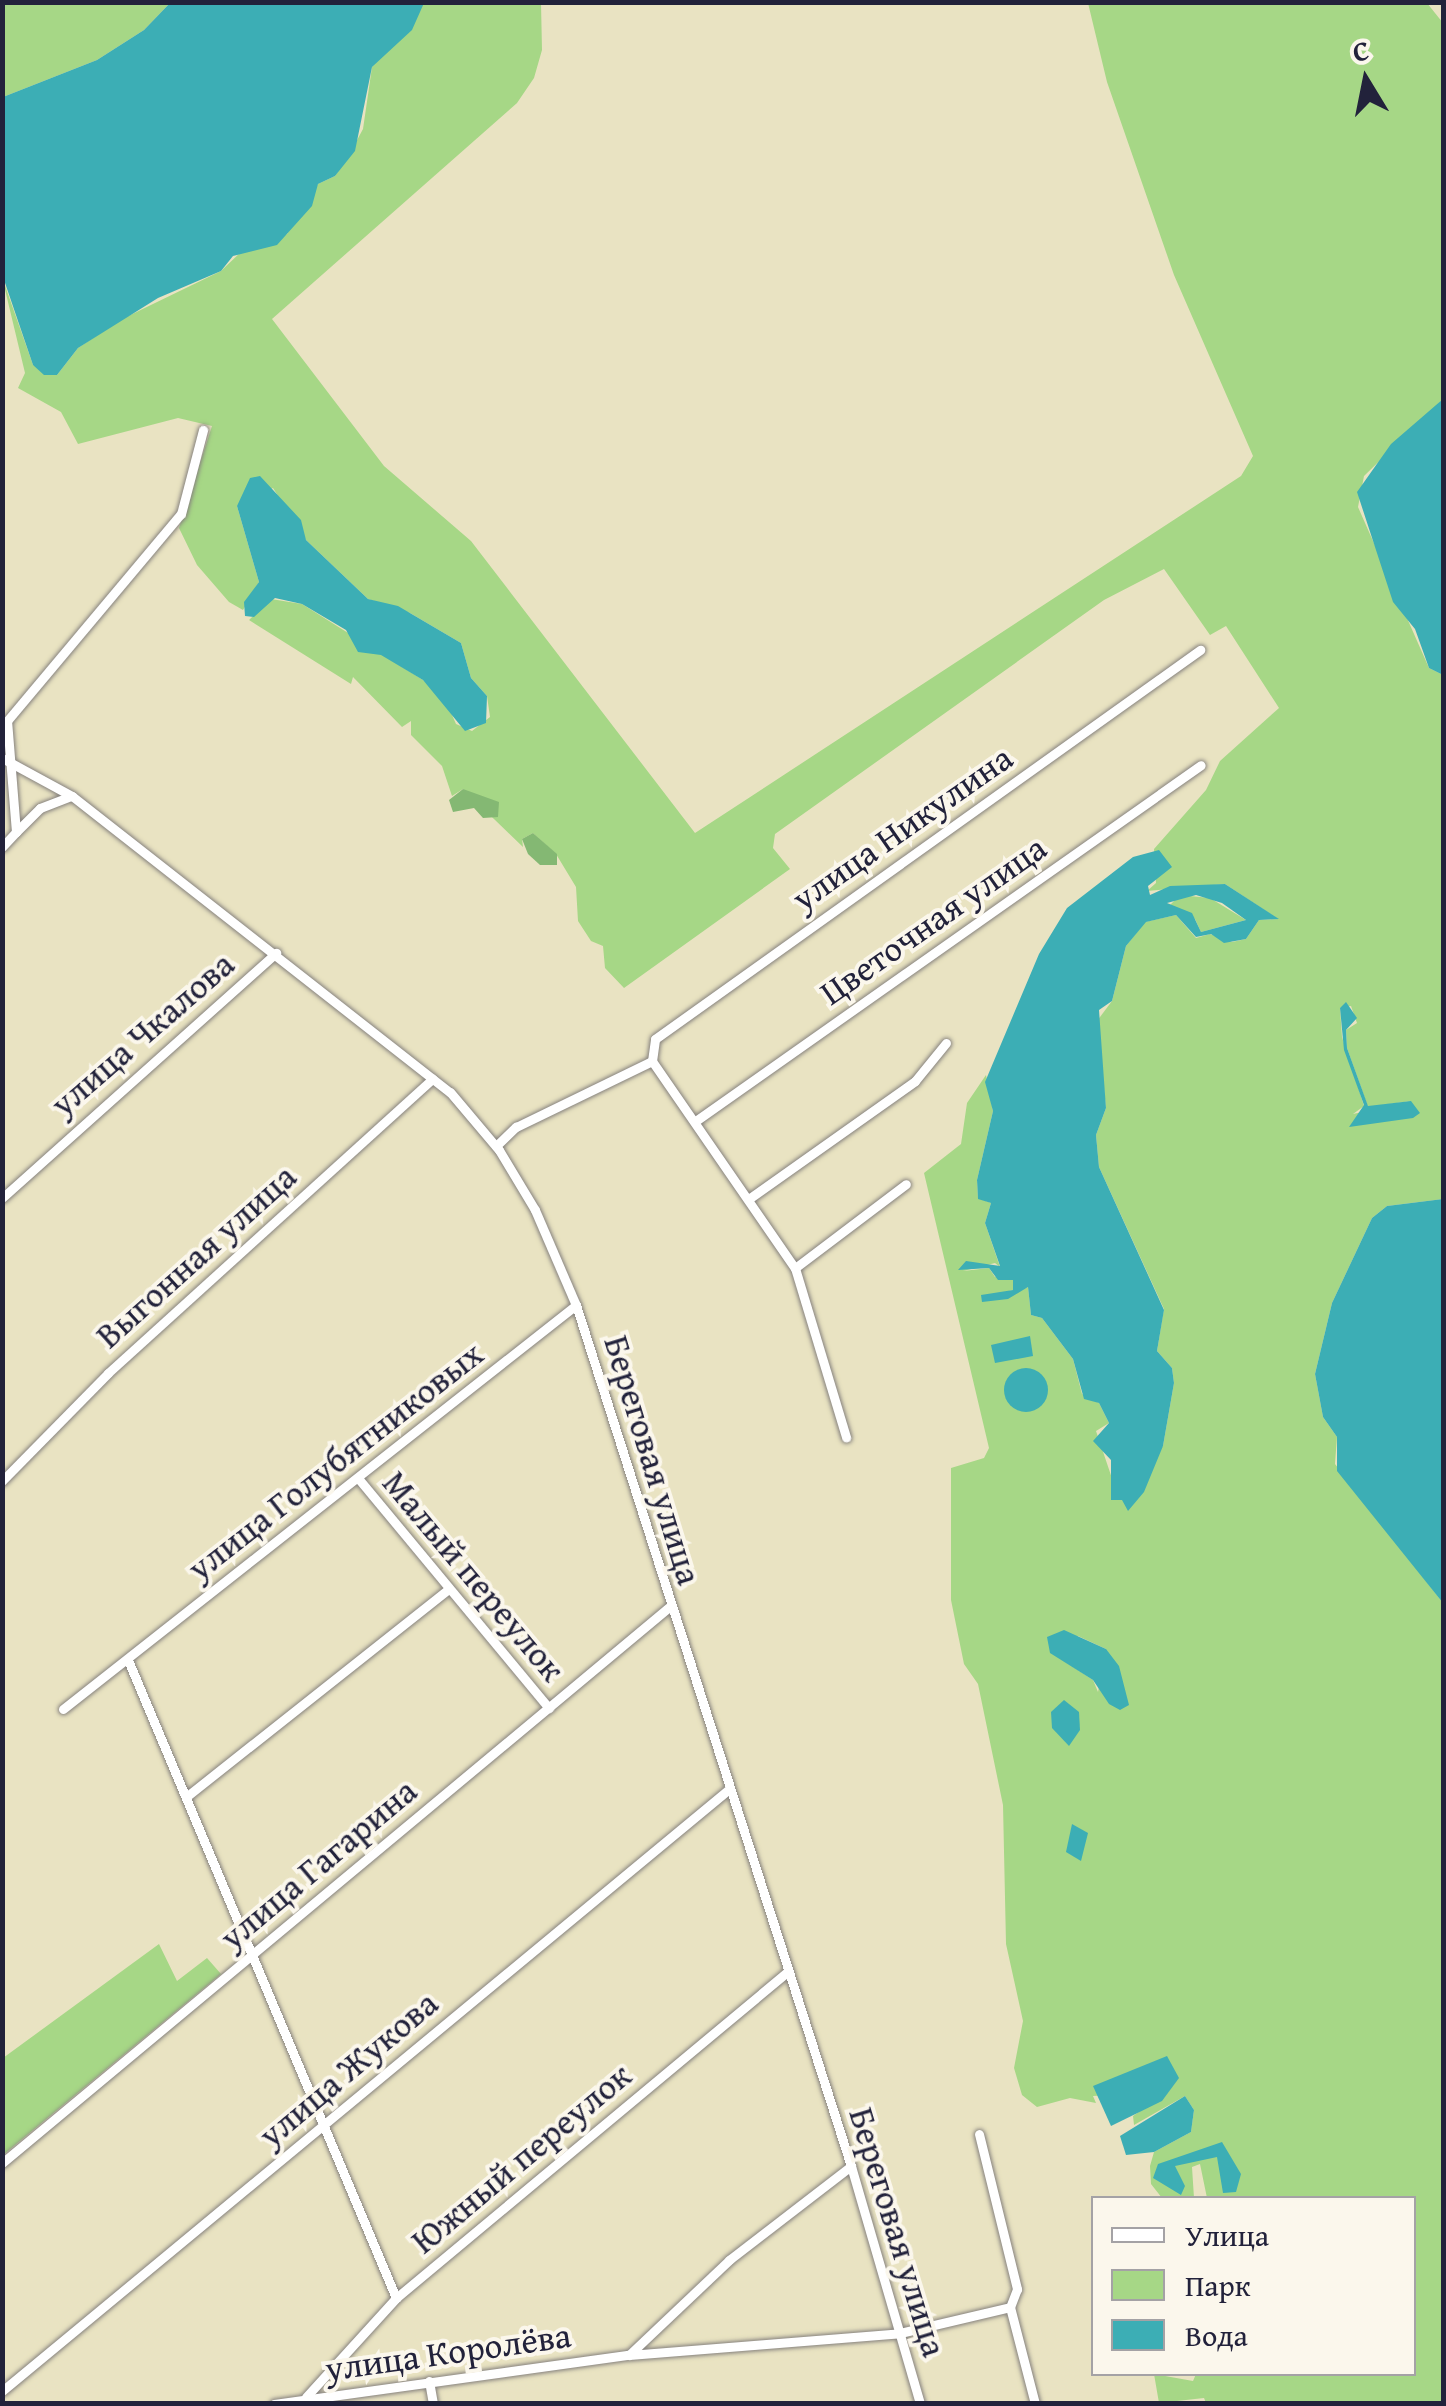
<!DOCTYPE html>
<html>
<head>
<meta charset="utf-8">
<style>
  body { margin:0 }
  #map { position:relative; width:1446px; height:2406px; overflow:hidden; background:#e9e3c2; font-family:"Gentium Book Plus",serif }
  div>[style] { position:absolute }
  .green>* { inset:0; background:#a6d786 }
  .forest>* { inset:0; background:#84b873 }
  .water>* { inset:0; background:#3caeb5 }
  .round { border-radius:50% }
  .roads { filter:drop-shadow(0 0 2px #86827e) drop-shadow(0 0 2px #86827e) }
  .street>* { height:9px; margin:-4.5px; padding:0 4.5px; transform-origin:4.5px; border-radius:4.5px; background:#fff }
  span { translate:-50% -50%; white-space:nowrap; text-align:center; line-height:1.15; -webkit-text-stroke:8px #fbf7ec; paint-order:stroke }
  .street-label { font-size:35px; color:#22223b }
  .frame { position:absolute; inset:0; border:5px solid #22223b; pointer-events:none }
  .legend { position:absolute; left:1091px; top:2196px; width:325px; height:180px; box-sizing:border-box; background:#fbf7ec; border:2px solid #a4a2a5; margin:0; padding:12px 18px; list-style:none; font-size:30px; color:#22223b }
  .legend li { display:flex; align-items:center; gap:20px; height:50px }
  .legend b { width:50px; border:2px solid #a4a2a5 }
  .north { position:absolute; left:1316px; top:30px; width:100px; height:100px; -webkit-text-stroke:8px #fbf7ec; paint-order:stroke; rotate:350deg; font-size:28px; font-weight:700; line-height:40px; text-align:center; color:#22223b }
  .north::after { content:''; display:block; margin:auto; width:35px; height:45px; background:#22223b; clip-path:polygon(50% 0,100% 100%,50% 72%,0 100%) }
</style>
</head>
<body>
<div id="map">
  <div class="green">
    <i style="clip-path:polygon(2px 3px,170px 3px,144px 30px,97px 60px,3px 97px)"></i>
    <i style="clip-path:polygon(evenodd,424px 3px,541px 3px,542px 50px,534px 78px,517px 103px,272px 319px,384px 466px,471px 541px,695px 833px,1241px 476px,1253px 456px,1174px 275px,1107px 82px,1088px 3px,1427px 3px,1443px 23px,1443px 399px,1364px 476px,1358px 507px,1429px 668px,1443px 675px,1443px 1199px,1387px 1206px,1372px 1218px,1332px 1303px,1315px 1374px,1323px 1417px,1337px 1437px,1335px 1464px,1443px 1603px,1443px 2403px,1206px 2403px,1204px 2398px,1159px 2403px,1154px 2374px,1193px 2381px,1196px 2374px,1414px 2374px,1414px 2198px,1207px 2198px,1200px 2164px,1192px 2167px,1194px 2198px,1162px 2198px,1151px 2184px,1150px 2166px,1154px 2152px,1191px 2132px,1194px 2110px,1185px 2096px,1134px 2125px,1133px 2116px,1168px 2092px,1093px 2096px,1096px 2103px,1070px 2098px,1037px 2107px,1022px 2095px,1014px 2068px,1023px 2021px,1006px 1944px,1003px 1805px,978px 1684px,964px 1664px,951px 1600px,951px 1468px,984px 1458px,989px 1448px,924px 1173px,961px 1144px,967px 1103px,986px 1075px,993px 1111px,977px 1180px,978px 1198px,991px 1203px,985px 1223px,1000px 1267px,995px 1263px,963px 1271px,989px 1268px,995px 1277px,1013px 1279px,1013px 1290px,989px 1296px,997px 1300px,1028px 1287px,1031px 1315px,1042px 1318px,1073px 1359px,1082px 1394px,1099px 1403px,1109px 1423px,1096px 1431px,1119px 1499px,1163px 1446px,1174px 1383px,1172px 1368px,1157px 1351px,1164px 1309px,1099px 1167px,1096px 1135px,1106px 1108px,1097px 1021px,1112px 1001px,1126px 946px,1145px 922px,1176px 915px,1196px 938px,1210px 934px,1232px 942px,1246px 939px,1259px 920px,1278px 919px,1225px 884px,1147px 891px,1156px 883px,1154px 849px,1206px 790px,1220px 761px,1279px 708px,1226px 626px,1210px 635px,1164px 569px,1104px 600px,775px 834px,773px 848px,790px 869px,624px 988px,605px 968px,603px 946px,591px 941px,578px 921px,576px 887px,556px 854px,533px 833px,522px 839px,523px 847px,463px 789px,452px 796px,442px 766px,411px 735px,411px 721px,402px 727px,353px 677px,351px 684px,249px 620px,271px 599px,302px 604px,423px 680px,445px 699px,456px 724px,472px 731px,490px 717px,487px 696px,471px 678px,461px 643px,410px 613px,368px 599px,306px 540px,273px 488px,237px 506px,259px 582px,243px 610px,229px 602px,197px 565px,179px 528px,212px 426px,178px 418px,78px 444px,61px 412px,18px 388px,25px 373px,2px 277px,33px 365px,57px 375px,78px 348px,120px 320px,221px 271px,242px 251px,287px 234px,318px 184px,335px 176px,349px 155px,363px 129px,372px 67px,424px 3px,1351px 1006px,1357px 1023px,1346px 1030px,1347px 1048px,1368px 1107px,1411px 1101px,1353px 1114px,1364px 1106px,1342px 1037px,1340px 1008px,1351px 1006px,424px 3px,1078px 1636px,1106px 1649px,1098px 1692px,1093px 1680px,1058px 1657px,1078px 1636px)"></i>
    <i style="clip-path:polygon(1180px 895px,1210px 898px,1246px 920px,1201px 932px,1195px 919px,1169px 906px)"></i>
    <i style="clip-path:polygon(159px 1944px,177px 1981px,207px 1958px,221px 1974px,3px 2155px,3px 2058px)"></i>
  </div>
  <div class="forest">
    <i style="clip-path:polygon(463px 789px,499px 802px,498px 817px,483px 818px,474px 808px,453px 812px,449px 800px)"></i>
    <i style="clip-path:polygon(533px 833px,557px 854px,557px 865px,540px 865px,528px 854px,522px 839px)"></i>
  </div>
  <div class="water">
    <i style="clip-path:polygon(170px 3px,424px 3px,412px 30px,372px 67px,355px 151px,335px 176px,318px 184px,312px 206px,277px 245px,233px 256px,221px 271px,158px 298px,78px 348px,57px 375px,44px 375px,33px 365px,3px 277px,3px 97px,97px 60px,144px 30px)"></i>
    <i style="clip-path:polygon(1443px 399px,1443px 675px,1429px 668px,1415px 629px,1393px 602px,1357px 492px,1391px 444px)"></i>
    <i style="clip-path:polygon(260px 476px,301px 520px,306px 540px,368px 599px,398px 606px,461px 643px,471px 678px,487px 696px,486px 723px,465px 731px,423px 680px,381px 655px,358px 652px,346px 630px,302px 604px,275px 598px,254px 617px,245px 616px,244px 602px,259px 582px,237px 506px,250px 478px)"></i>
    <i style="clip-path:polygon(evenodd,1159px 850px,1172px 867px,1148px 886px,1150px 895px,1170px 886px,1225px 884px,1279px 919px,1259px 920px,1246px 939px,1224px 943px,1211px 934px,1196px 937px,1176px 915px,1146px 922px,1126px 946px,1112px 1001px,1099px 1010px,1106px 1108px,1096px 1135px,1099px 1167px,1164px 1310px,1157px 1351px,1172px 1368px,1174px 1383px,1163px 1446px,1144px 1492px,1128px 1511px,1122px 1500px,1111px 1500px,1111px 1460px,1093px 1441px,1109px 1423px,1099px 1403px,1084px 1399px,1073px 1359px,1042px 1318px,1031px 1315px,1028px 1287px,1008px 1299px,982px 1302px,981px 1295px,1013px 1290px,1013px 1280px,998px 1280px,989px 1268px,958px 1270px,966px 1261px,1000px 1266px,985px 1223px,991px 1203px,978px 1199px,977px 1180px,993px 1111px,985px 1082px,1039px 954px,1067px 908px,1133px 857px,1159px 850px,1196px 895px,1222px 903px,1246px 920px,1201px 932px,1192px 913px,1167px 903px,1196px 895px)"></i>
    <i style="clip-path:polygon(1346px 1002px,1357px 1018px,1346px 1030px,1347px 1048px,1368px 1106px,1411px 1101px,1420px 1113px,1413px 1118px,1349px 1127px,1364px 1105px,1344px 1050px,1340px 1008px)"></i>
    <i style="clip-path:polygon(1443px 1199px,1444px 1199px,1443px 1603px,1337px 1471px,1337px 1437px,1323px 1417px,1315px 1374px,1332px 1303px,1372px 1218px,1387px 1206px)"></i>
    <i style="clip-path:polygon(1030px 1336px,1033px 1356px,995px 1363px,991px 1345px)"></i>
    <i class="round" style="left:1004px;top:1368px;width:44px;height:44px"></i>
    <i style="clip-path:polygon(1064px 1630px,1106px 1649px,1119px 1666px,1129px 1705px,1120px 1710px,1109px 1704px,1093px 1680px,1050px 1653px,1047px 1637px)"></i>
    <i style="clip-path:polygon(1064px 1700px,1079px 1712px,1080px 1730px,1069px 1746px,1052px 1728px,1051px 1712px)"></i>
    <i style="clip-path:polygon(1072px 1824px,1088px 1833px,1081px 1861px,1066px 1852px)"></i>
    <i style="clip-path:polygon(1167px 2056px,1179px 2078px,1162px 2101px,1111px 2126px,1093px 2086px)"></i>
    <i style="clip-path:polygon(1185px 2096px,1194px 2110px,1191px 2132px,1154px 2152px,1126px 2155px,1120px 2136px)"></i>
    <i style="clip-path:polygon(1222px 2142px,1241px 2174px,1236px 2192px,1223px 2193px,1217px 2157px,1175px 2166px,1185px 2186px,1181px 2195px,1153px 2178px,1158px 2164px)"></i>
  </div>
  <div class="roads">
    <div class="street">
      <i style="left:2px;top:758px;width:80px;rotate:28.5deg"></i>
      <i style="left:72px;top:796px;width:480px;rotate:38.1deg"></i>
      <i style="left:450px;top:1092px;width:76px;rotate:49.8deg"></i>
      <i style="left:499px;top:1150px;width:70px;rotate:59deg"></i>
      <i style="left:535px;top:1210px;width:103px;rotate:66.7deg"></i>
      <i style="left:576px;top:1305px;width:904px;rotate:72.29deg"></i>
      <i style="left:851px;top:2166px;width:248px;rotate:73.8deg"></i>
      <i style="left:16px;top:832px;width:34px;rotate:-45deg"></i>
      <i style="left:40px;top:808px;width:33px;rotate:-21deg"></i>
      <i style="left:2px;top:847px;width:21px;rotate:-47deg"></i>
      <i style="left:16px;top:832px;width:111px;rotate:-94.6deg"></i>
      <i style="left:7px;top:721px;width:270px;rotate:-50deg"></i>
      <i style="left:181px;top:514px;width:87px;rotate:-75.3deg"></i>
      <i style="left:652px;top:1061px;width:22px;rotate:-82deg"></i>
      <i style="left:655px;top:1039px;width:670px;rotate:-35.52deg"></i>
      <i style="left:652px;top:1061px;width:252px;rotate:55.4deg"></i>
      <i style="left:795px;top:1268px;width:177px;rotate:73.2deg"></i>
      <i style="left:697px;top:1120px;width:616px;rotate:-35.16deg"></i>
      <i style="left:496px;top:1146px;width:28px;rotate:-44deg"></i>
      <i style="left:516px;top:1127px;width:151px;rotate:-25.9deg"></i>
      <i style="left:2px;top:1198px;width:368px;rotate:-41.8deg"></i>
      <i style="left:750px;top:1198px;width:202px;rotate:-35.3deg"></i>
      <i style="left:915px;top:1081px;width:49px;rotate:-50.8deg"></i>
      <i style="left:795px;top:1268px;width:139px;rotate:-37.1deg"></i>
      <i style="left:358px;top:1478px;width:299px;rotate:50.3deg"></i>
      <i style="left:2px;top:1481px;width:151px;rotate:-45.5deg"></i>
      <i style="left:108px;top:1373px;width:438px;rotate:-42.2deg"></i>
      <i style="left:128px;top:1660px;width:692px;rotate:67.21deg"></i>
      <i style="left:63px;top:1709px;width:653px;rotate:-38.22deg"></i>
      <i style="left:186px;top:1797px;width:333px;rotate:-38.4deg"></i>
      <i style="left:979px;top:2134px;width:160px;rotate:76.2deg"></i>
      <i style="left:1017px;top:2289px;width:19px;rotate:111deg"></i>
      <i style="left:1010px;top:2307px;width:100px;rotate:75.5deg"></i>
      <i style="left:2px;top:2163px;width:868px;rotate:-39.81deg"></i>
      <i style="left:629px;top:2355px;width:138px;rotate:-43.5deg"></i>
      <i style="left:729px;top:2260px;width:154px;rotate:-37.6deg"></i>
      <i style="left:429px;top:2381px;width:23px;rotate:80deg"></i>
      <i style="left:2px;top:2391px;width:942px;rotate:-39.62deg"></i>
      <i style="left:306px;top:2397px;width:134px;rotate:-47.7deg"></i>
      <i style="left:396px;top:2298px;width:508px;rotate:-39.81deg"></i>
      <i style="left:274px;top:2404px;width:358px;rotate:-7.9deg"></i>
      <i style="left:629px;top:2355px;width:272px;rotate:-4.6deg"></i>
      <i style="left:900px;top:2333px;width:113px;rotate:-13.3deg"></i>
    </div>
  </div>
  <div class="street-label">
    <span style="left:902px;top:828px;rotate:-35deg">улица Никулина</span>
    <span style="left:933px;top:920px;rotate:-35deg">Цветочная улица</span>
    <span style="left:142px;top:1034px;rotate:-41deg">улица Чкалова</span>
    <span style="left:196px;top:1256px;rotate:-42deg">Выгонная улица</span>
    <span style="left:653px;top:1460px;rotate:73deg">Береговая улица</span>
    <span style="left:335px;top:1461px;rotate:-38deg">улица Голубятниковых</span>
    <span style="left:474px;top:1576px;rotate:50deg">Малый переулок</span>
    <span style="left:318px;top:1864px;rotate:-40deg">улица Гагарина</span>
    <span style="left:348px;top:2069px;rotate:-40deg">улица Жукова</span>
    <span style="left:521px;top:2158px;rotate:-40deg">Южный переулок</span>
    <span style="left:898px;top:2232px;rotate:73deg">Береговая улица</span>
    <span style="left:448px;top:2352px;rotate:-8deg">улица Королёва</span>
  </div>
  <div class="frame"></div>
  <ul class="legend">
  <li><b style="height:12px;background:#fff"></b>Улица</li>
  <li><b style="height:28px;background:#a6d786"></b>Парк</li>
  <li><b style="height:28px;background:#3caeb5"></b>Вода</li>
  </ul>
  <div class="north">С</div>
</div>
</body>
</html>
